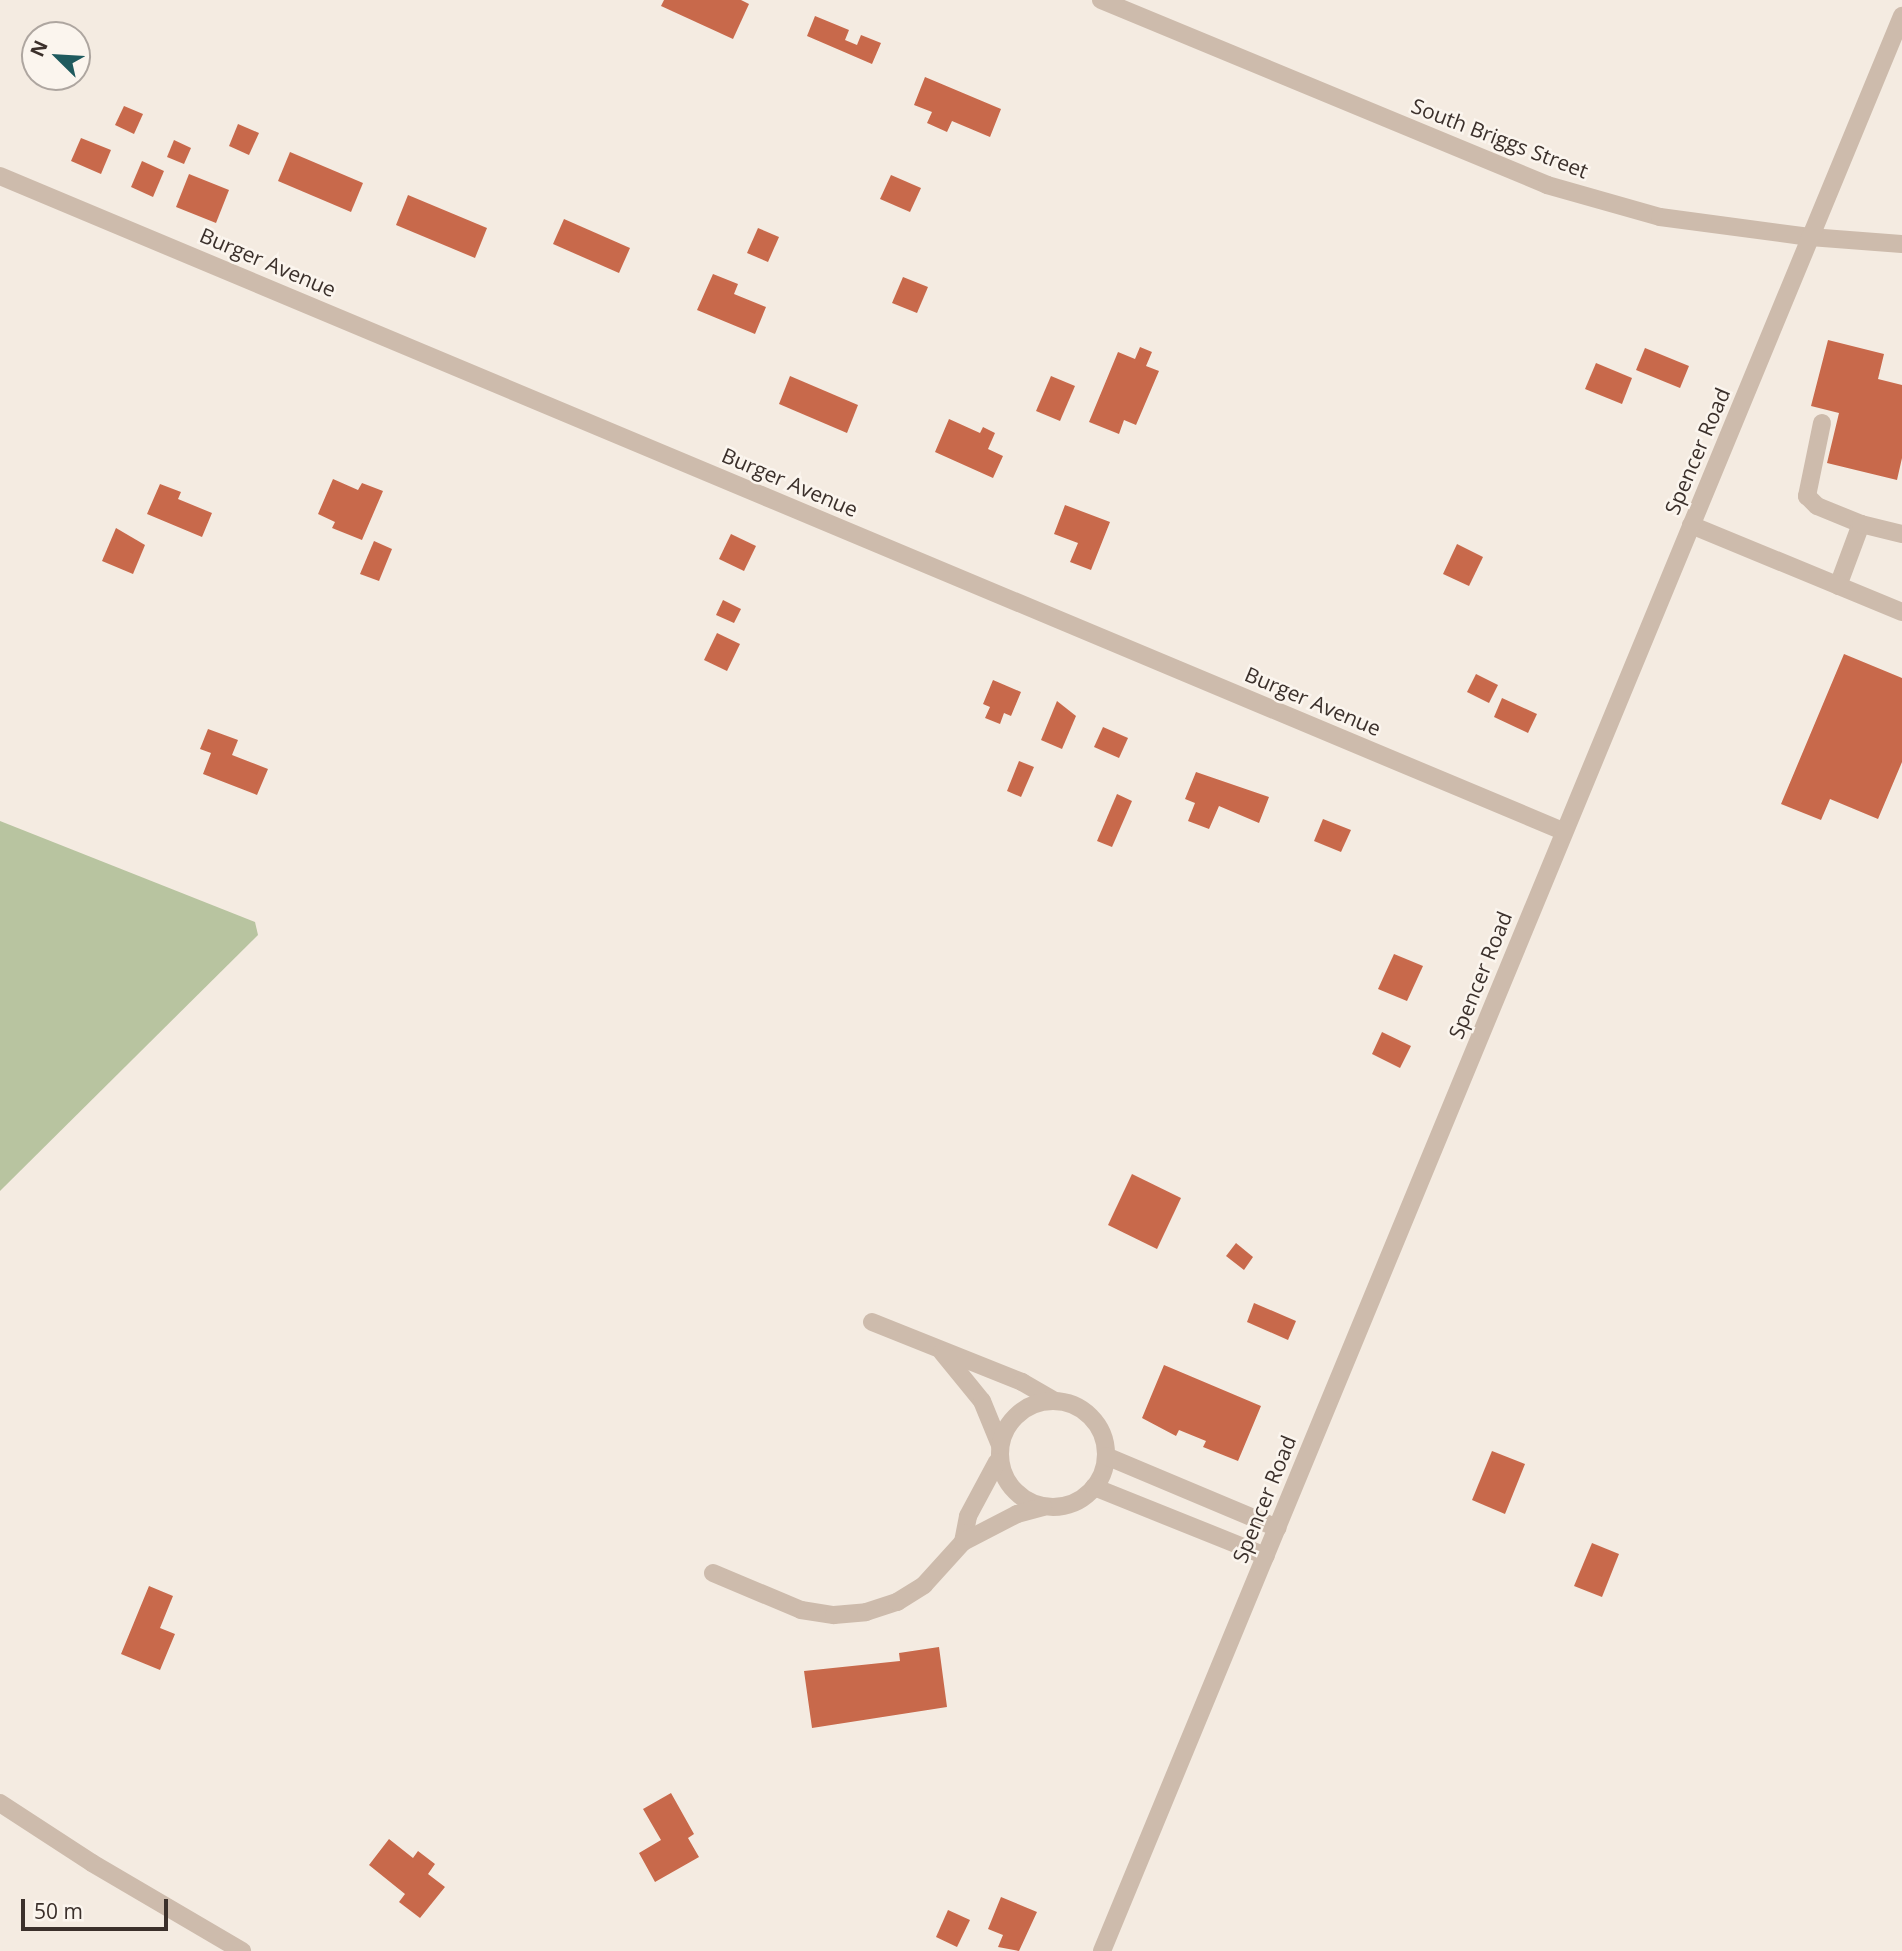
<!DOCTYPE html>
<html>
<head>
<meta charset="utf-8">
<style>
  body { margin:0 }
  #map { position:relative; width:1902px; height:1951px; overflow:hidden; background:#f4ebe1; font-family:"Open Sans",sans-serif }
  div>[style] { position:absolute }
  .green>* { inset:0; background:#b8c4a0 }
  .building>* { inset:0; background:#c8694b }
  .minor>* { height:18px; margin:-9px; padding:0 9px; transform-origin:9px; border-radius:9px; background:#cdbbac }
  .minor>.ring { margin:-9px; padding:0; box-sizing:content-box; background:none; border:18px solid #cdbbac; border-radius:50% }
  span { translate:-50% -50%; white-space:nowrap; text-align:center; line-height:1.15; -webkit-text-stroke:5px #fbf5ee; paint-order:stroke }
  .street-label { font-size:21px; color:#3b302b }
  .north { position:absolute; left:21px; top:21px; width:70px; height:70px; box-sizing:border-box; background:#fbf5ee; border:2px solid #aea6a0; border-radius:50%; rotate:294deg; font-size:19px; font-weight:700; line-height:28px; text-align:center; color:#3b302b }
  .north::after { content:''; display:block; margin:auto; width:24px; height:32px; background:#1f5a5e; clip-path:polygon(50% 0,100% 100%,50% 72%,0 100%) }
  .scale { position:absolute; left:21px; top:1899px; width:147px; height:32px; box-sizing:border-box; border:4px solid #3b302b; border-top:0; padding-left:9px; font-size:21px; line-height:24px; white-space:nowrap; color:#3b302b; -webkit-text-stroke:5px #fbf5ee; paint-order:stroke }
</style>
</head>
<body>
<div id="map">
  <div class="green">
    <i style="clip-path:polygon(0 821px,255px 922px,258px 935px,0 1191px)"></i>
  </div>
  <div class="building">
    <i style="clip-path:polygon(664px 0,741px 0,749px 4px,733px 39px,661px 6px)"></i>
    <i style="clip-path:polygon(815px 16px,849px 30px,845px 40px,857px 45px,861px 35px,881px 43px,872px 64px,807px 36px)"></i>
    <i style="clip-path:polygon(925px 77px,1001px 109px,990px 137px,952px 121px,947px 132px,927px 123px,932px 112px,914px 105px)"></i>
    <i style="clip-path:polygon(124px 106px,143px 114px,134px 134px,115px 125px)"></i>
    <i style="clip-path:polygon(238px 124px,259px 133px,249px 155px,229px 146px)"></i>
    <i style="clip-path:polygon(81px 138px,111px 150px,101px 174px,71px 161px)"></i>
    <i style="clip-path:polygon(174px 140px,191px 148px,184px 164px,167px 157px)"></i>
    <i style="clip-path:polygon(290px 152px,363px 183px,351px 212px,278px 181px)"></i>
    <i style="clip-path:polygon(142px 161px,164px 171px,153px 197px,131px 187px)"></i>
    <i style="clip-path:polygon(189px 174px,229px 190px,216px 223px,176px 207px)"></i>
    <i style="clip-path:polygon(891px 175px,921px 188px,910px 212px,880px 199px)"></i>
    <i style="clip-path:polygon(408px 195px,487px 228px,475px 258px,396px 225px)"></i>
    <i style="clip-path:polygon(564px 219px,630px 248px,619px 273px,553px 244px)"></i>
    <i style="clip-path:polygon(758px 228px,779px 237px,768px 262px,747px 253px)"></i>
    <i style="clip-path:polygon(713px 274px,738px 284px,734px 294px,766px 307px,755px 334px,697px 310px)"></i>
    <i style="clip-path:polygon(903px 277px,928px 287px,917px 313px,892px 303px)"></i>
    <i style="clip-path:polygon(1828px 340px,1884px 354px,1878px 379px,1902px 385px,1902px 458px,1897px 480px,1827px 463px,1839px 413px,1811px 406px)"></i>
    <i style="clip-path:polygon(1140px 347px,1152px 352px,1146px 366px,1159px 371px,1136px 425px,1124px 420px,1119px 434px,1089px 422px,1118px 352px,1135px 359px)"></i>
    <i style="clip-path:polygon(1645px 348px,1689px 366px,1680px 388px,1636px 370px)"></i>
    <i style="clip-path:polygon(1596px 363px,1632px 378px,1622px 404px,1585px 389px)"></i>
    <i style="clip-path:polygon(790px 376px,858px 405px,847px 433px,779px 404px)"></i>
    <i style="clip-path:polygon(1051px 376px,1075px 386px,1060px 421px,1036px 411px)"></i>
    <i style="clip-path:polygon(949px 419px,980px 433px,983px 427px,995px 433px,988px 449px,1003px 456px,993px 478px,935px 452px)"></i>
    <i style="clip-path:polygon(333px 479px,358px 490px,362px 483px,383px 491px,362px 540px,332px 528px,335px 522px,318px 514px)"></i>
    <i style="clip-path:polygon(160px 484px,181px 492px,178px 499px,212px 513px,202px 537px,147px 514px)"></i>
    <i style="clip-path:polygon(1065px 505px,1110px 522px,1091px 570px,1070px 562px,1078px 543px,1054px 534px)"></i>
    <i style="clip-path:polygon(116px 528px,145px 545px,133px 574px,102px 561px)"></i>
    <i style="clip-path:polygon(731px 534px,756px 546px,744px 571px,719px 559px)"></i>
    <i style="clip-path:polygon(374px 541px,392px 549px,379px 581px,360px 574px)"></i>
    <i style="clip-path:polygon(1457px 544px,1483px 557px,1469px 586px,1443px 574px)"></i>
    <i style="clip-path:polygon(723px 600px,741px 609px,734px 623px,716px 615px)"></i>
    <i style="clip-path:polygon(717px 633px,740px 644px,727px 671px,704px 660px)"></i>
    <i style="clip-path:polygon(1844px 654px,1902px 678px,1902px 762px,1878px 819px,1830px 799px,1821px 820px,1781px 804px)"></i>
    <i style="clip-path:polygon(1476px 674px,1498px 685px,1489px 703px,1467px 692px)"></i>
    <i style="clip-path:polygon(993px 680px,1021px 692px,1011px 716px,1004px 713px,1000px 724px,985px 718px,990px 707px,983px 704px)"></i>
    <i style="clip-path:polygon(1502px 698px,1537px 714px,1528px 733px,1494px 717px)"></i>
    <i style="clip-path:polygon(1057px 701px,1076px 716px,1062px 749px,1041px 740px)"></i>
    <i style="clip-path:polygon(1103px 727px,1128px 738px,1119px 758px,1094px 747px)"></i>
    <i style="clip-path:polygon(208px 729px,238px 740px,232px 755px,268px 769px,257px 795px,203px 774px,211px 753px,200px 749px)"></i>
    <i style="clip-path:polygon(1019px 761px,1034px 767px,1021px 797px,1007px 791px)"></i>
    <i style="clip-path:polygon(1196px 772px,1269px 797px,1259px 823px,1219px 806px,1209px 829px,1188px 821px,1195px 803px,1185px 799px)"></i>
    <i style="clip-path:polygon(1117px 794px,1132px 801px,1112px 847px,1097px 841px)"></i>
    <i style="clip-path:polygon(1323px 819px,1351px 830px,1341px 852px,1314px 841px)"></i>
    <i style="clip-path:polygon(1394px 954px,1423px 966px,1407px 1001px,1378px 989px)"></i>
    <i style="clip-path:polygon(1382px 1032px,1411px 1046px,1400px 1068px,1372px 1054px)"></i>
    <i style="clip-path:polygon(1132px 1174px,1181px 1198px,1157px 1249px,1108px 1225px)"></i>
    <i style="clip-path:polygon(1236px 1243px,1253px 1257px,1244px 1270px,1226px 1256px)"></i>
    <i style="clip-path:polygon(1254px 1303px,1296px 1321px,1288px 1340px,1247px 1322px)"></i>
    <i style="clip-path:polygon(1164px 1365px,1261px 1406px,1238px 1461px,1203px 1447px,1206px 1441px,1179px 1430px,1176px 1436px,1142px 1418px)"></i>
    <i style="clip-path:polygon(1492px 1451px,1525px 1464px,1505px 1514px,1472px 1500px)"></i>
    <i style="clip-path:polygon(1592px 1543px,1619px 1554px,1602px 1597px,1574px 1586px)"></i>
    <i style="clip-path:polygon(149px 1586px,173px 1596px,160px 1628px,175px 1634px,160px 1670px,121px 1654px)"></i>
    <i style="clip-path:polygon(939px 1647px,947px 1707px,812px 1728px,804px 1671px,900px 1661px,899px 1653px)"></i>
    <i style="clip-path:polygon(671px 1793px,694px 1834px,688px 1838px,699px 1857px,655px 1882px,639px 1853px,661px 1840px,643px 1809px)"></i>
    <i style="clip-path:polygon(389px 1839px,413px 1858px,418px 1851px,435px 1864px,428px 1874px,445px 1887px,420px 1918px,399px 1902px,405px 1894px,369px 1865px)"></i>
    <i style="clip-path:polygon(1001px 1897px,1037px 1912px,1019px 1951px,998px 1947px,1003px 1935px,988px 1929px)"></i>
    <i style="clip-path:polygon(948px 1910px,970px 1920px,957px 1947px,936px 1937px)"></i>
  </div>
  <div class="minor">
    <i style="left:1101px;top:0;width:483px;rotate:22.5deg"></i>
    <i style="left:1547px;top:185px;width:117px;rotate:15.8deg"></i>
    <i style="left:1660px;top:217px;width:151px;rotate:7.6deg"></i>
    <i style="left:1810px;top:237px;width:92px;rotate:4.4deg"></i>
    <i style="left:0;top:176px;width:1695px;rotate:22.74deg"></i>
    <i style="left:1822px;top:423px;width:75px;rotate:101.6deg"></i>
    <i style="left:1807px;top:496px;width:14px;rotate:45deg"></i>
    <i style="left:1817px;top:506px;width:48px;rotate:22.2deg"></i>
    <i style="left:1861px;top:524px;width:66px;rotate:110.4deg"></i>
    <i style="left:1861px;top:524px;width:42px;rotate:13.7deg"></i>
    <i style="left:1691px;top:525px;width:228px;rotate:22.4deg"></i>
    <i style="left:872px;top:1322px;width:162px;rotate:21.8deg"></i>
    <i style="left:1022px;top:1382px;width:36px;rotate:30deg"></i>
    <i style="left:942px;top:1352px;width:63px;rotate:50.8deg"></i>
    <i style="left:982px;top:1401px;width:48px;rotate:67.8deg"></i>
    <i class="ring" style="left:1000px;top:1401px;width:88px;height:88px"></i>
    <i style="left:1106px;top:1456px;width:186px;rotate:22.8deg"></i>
    <i style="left:1094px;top:1487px;width:185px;rotate:21.9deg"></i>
    <i style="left:963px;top:1542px;width:26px;rotate:-79deg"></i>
    <i style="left:968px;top:1516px;width:61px;rotate:-61.8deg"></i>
    <i style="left:713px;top:1573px;width:95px;rotate:22.8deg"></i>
    <i style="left:801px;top:1610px;width:33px;rotate:9deg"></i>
    <i style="left:834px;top:1615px;width:32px;rotate:-5deg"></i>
    <i style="left:866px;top:1612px;width:33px;rotate:-18deg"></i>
    <i style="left:897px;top:1602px;width:32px;rotate:-32deg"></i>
    <i style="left:924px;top:1585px;width:58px;rotate:-47.8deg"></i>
    <i style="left:963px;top:1542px;width:61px;rotate:-27.4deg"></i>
    <i style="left:1017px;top:1514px;width:27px;rotate:-15deg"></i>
    <i style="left:0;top:1803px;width:110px;rotate:33.1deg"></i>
    <i style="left:92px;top:1863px;width:174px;rotate:30.4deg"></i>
    <i style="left:1102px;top:1951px;width:2094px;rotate:-67.54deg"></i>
  </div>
  <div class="street-label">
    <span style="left:1500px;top:138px;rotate:21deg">South Briggs Street</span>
    <span style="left:268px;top:262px;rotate:23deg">Burger Avenue</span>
    <span style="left:1697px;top:451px;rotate:-67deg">Spencer Road</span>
    <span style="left:790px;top:482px;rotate:23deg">Burger Avenue</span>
    <span style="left:1313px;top:701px;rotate:23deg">Burger Avenue</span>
    <span style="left:1480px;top:975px;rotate:-68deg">Spencer Road</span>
    <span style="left:1264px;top:1499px;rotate:-68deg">Spencer Road</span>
  </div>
  <div class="north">N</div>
  <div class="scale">50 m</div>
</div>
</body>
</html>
